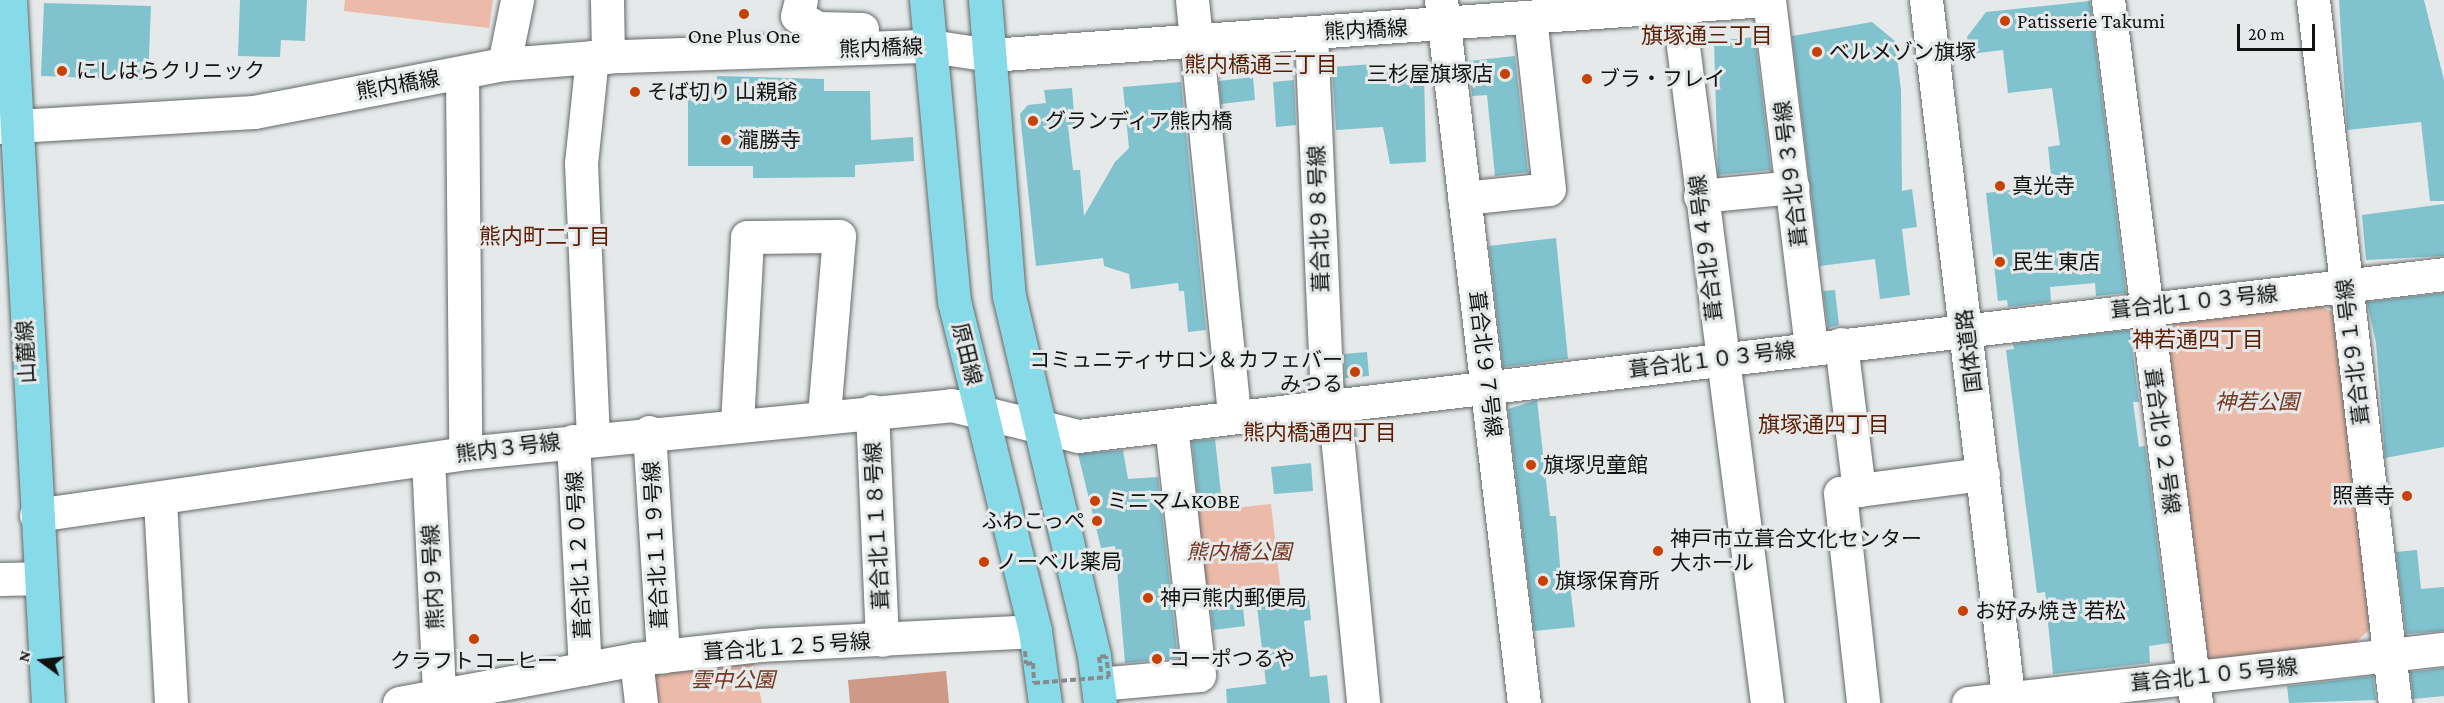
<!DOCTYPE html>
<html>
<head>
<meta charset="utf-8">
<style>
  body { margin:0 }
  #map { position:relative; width:2444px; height:703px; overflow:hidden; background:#e5e9e9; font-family:"Crimson Pro","Noto Sans JP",serif }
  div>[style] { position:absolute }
  .green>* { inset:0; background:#ecbaa9 }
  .water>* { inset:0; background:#ce9987 }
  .building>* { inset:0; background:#80c2ce }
  .roads { filter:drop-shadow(0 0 2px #646868) drop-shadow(0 0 2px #646868) }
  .minor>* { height:33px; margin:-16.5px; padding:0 16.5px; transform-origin:16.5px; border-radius:16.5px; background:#fff }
  .major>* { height:33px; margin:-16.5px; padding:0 16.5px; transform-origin:16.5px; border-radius:16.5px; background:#87dae7 }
  .path-bridge>* { height:4px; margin-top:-2px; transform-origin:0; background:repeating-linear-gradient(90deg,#888b8b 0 6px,transparent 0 9px) }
  .dots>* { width:16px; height:16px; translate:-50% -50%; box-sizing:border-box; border:3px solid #e5e9e9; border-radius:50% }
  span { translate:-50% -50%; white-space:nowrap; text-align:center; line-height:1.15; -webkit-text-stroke:6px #e5e9e9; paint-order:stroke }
  .poi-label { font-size:21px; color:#111212 }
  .left { translate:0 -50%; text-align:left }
  .right { translate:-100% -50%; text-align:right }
  .street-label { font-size:21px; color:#111212 }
  .park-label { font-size:21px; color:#76341e; font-style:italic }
  .neighbourhood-label { font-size:22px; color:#5d1d03 }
  .north { position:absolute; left:12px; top:631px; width:60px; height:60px; -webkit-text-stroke:4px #e5e9e9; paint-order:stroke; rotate:285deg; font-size:16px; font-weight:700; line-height:24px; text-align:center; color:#111212 }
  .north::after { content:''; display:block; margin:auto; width:21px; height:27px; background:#111212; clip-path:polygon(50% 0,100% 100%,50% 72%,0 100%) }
  .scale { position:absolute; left:2237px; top:24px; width:78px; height:27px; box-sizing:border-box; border:3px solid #111212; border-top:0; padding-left:8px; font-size:18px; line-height:21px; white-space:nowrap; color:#111212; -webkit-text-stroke:4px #e5e9e9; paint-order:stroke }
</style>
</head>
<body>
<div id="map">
  <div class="green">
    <i style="clip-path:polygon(345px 0,493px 0,489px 28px,344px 11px)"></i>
    <i style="clip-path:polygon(2317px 304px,2335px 314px,2373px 626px,2354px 644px,2215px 663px,2203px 654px,2158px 332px,2166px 319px)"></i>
    <i style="clip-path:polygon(1271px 504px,1281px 592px,1206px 599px,1197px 512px)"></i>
    <i style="clip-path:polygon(752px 655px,762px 703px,648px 703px,644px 667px)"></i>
  </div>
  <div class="water">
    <i style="clip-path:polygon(946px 671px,949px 703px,850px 703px,848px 680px)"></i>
  </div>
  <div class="building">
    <i style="clip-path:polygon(240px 0,307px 0,305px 41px,281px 40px,280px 57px,238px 56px)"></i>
    <i style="clip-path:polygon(2339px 0,2424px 0,2444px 80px,2444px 201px,2430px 201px,2421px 122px,2347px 130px)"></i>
    <i style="clip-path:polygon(2090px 1px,2126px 293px,2096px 296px,2095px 283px,2050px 287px,2051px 302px,2008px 307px,2007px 300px,1998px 301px,1986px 193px,2052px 185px,2048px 147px,2060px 145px,2052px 88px,2008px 93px,2003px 50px,1970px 54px,1967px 37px,1986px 12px)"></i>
    <i style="clip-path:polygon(44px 3px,151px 6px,148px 80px,41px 76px)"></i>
    <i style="clip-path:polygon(1872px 22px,1895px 41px,1901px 90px,1902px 191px,1912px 189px,1917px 227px,1902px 229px,1910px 295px,1880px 299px,1875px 259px,1820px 266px,1792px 36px)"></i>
    <i style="clip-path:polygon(1755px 37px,1771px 170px,1718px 175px,1714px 41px)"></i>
    <i style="clip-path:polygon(1515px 56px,1528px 172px,1495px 176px,1487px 95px,1472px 96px,1469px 61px)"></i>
    <i style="clip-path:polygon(1373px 64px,1399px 66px,1400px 74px,1424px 72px,1426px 162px,1390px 164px,1383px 127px,1336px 130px,1332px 67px)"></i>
    <i style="clip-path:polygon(717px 76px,824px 79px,824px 91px,870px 91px,871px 140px,913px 137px,914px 161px,855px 165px,855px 177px,753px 178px,753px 166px,688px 166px,688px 82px,717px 82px)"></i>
    <i style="clip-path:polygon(1253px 77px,1255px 100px,1221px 104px,1219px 81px)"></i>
    <i style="clip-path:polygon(1294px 80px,1296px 125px,1276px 127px,1273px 82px)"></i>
    <i style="clip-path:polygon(1181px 82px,1206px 330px,1188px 332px,1184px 291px,1179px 291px,1178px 283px,1131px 289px,1129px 274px,1104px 266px,1103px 258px,1036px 266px,1020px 114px,1028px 105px,1046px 103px,1044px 90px,1072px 88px,1075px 125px,1068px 126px,1073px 170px,1080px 170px,1084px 216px,1115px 162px,1129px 148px,1123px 87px)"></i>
    <i style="clip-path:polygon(2444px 204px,2444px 256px,2366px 260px,2362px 215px)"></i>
    <i style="clip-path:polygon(1556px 238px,1568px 359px,1503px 367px,1489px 246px)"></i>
    <i style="clip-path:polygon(1835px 290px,1839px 325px,1828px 328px,1823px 291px)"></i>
    <i style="clip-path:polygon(2444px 293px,2444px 447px,2385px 458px,2376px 343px,2367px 302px)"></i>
    <i style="clip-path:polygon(2130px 330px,2139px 402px,2133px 402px,2139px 447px,2145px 446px,2170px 643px,2149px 646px,2150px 663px,2053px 674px,2045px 592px,2037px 593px,2006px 350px,2014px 349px,2013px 344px)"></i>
    <i style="clip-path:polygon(1367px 352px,1369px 376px,1345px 378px,1344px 354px)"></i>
    <i style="clip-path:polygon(1537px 400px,1550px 516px,1556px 516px,1561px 578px,1569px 577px,1575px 627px,1534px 631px,1508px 409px)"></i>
    <i style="clip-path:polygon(1215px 439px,1222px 503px,1199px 505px,1192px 441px)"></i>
    <i style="clip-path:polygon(1123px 450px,1128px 479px,1158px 477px,1178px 658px,1125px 663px,1115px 546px,1101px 548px,1078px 454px)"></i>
    <i style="clip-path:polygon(1311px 463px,1313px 491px,1274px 494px,1271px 467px)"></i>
    <i style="clip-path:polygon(2417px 550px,2421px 589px,2444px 587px,2444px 631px,2406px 634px,2396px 552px)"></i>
    <i style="clip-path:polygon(1242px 599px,1245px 626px,1213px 630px,1210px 602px)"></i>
    <i style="clip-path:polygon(1309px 600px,1311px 620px,1304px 621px,1310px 677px,1327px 675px,1330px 703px,1227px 703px,1226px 689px,1266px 684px,1257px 606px)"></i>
    <i style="clip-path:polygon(2444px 668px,2444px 696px,2413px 699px,2410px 672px)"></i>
    <i style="clip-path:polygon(2373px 676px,2376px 700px,2289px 703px,2287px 686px)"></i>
  </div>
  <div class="roads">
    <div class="minor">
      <i style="left:607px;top:0;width:57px;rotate:89deg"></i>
      <i style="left:801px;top:0;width:16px;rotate:104deg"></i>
      <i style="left:797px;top:16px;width:24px;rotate:30deg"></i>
      <i style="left:818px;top:28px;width:44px;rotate:1.3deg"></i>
      <i style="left:1192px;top:0;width:419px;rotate:84.2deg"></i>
      <i style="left:1441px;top:0;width:708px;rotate:83.27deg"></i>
      <i style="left:1769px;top:0;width:350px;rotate:83.1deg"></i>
      <i style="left:1926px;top:0;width:708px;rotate:83.27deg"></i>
      <i style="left:2108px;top:0;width:708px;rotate:82.86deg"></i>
      <i style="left:2313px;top:0;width:708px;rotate:83.35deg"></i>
      <i style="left:1678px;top:7px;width:702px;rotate:82.71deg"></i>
      <i style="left:1311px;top:33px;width:373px;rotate:87.5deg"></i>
      <i style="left:592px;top:57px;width:107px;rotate:95.9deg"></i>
      <i style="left:581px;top:163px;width:275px;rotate:87.5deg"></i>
      <i style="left:504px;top:64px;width:65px;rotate:-78.5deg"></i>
      <i style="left:462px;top:74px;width:379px;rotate:89.5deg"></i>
      <i style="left:0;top:127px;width:254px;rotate:-3.4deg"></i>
      <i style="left:254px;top:112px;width:255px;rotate:-10.9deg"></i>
      <i style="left:504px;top:64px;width:88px;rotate:-4.5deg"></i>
      <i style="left:592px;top:57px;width:338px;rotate:-1.9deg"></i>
      <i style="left:930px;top:46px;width:61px;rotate:8.5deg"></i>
      <i style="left:990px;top:55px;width:777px;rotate:-4.06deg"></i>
      <i style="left:1700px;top:196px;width:93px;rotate:-5.5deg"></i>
      <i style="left:1464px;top:198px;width:85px;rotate:-6deg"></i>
      <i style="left:1549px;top:189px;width:172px;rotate:-96.3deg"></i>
      <i style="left:1841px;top:344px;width:147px;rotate:83deg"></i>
      <i style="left:1859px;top:490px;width:125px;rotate:-7.4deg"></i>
      <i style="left:1334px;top:405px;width:299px;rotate:84.4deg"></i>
      <i style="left:872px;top:411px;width:229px;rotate:87.5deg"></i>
      <i style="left:737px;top:424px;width:187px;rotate:-86.9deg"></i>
      <i style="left:747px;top:237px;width:92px;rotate:-0.6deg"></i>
      <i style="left:839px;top:236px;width:181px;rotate:94.8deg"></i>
      <i style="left:649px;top:432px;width:225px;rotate:86.4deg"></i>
      <i style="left:573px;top:441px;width:228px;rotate:87deg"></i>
      <i style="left:428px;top:459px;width:235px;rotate:87.3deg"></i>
      <i style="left:1859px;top:490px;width:19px;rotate:171deg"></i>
      <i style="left:1840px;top:493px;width:211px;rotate:83.7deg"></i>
      <i style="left:160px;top:500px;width:203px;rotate:86.9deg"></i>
      <i style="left:36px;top:515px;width:433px;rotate:-8.2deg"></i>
      <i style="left:465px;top:453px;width:488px;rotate:-5.6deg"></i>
      <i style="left:951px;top:405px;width:131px;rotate:13.7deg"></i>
      <i style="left:1078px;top:436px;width:1376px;rotate:-6.76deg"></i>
      <i style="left:0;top:579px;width:39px;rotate:-1deg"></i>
      <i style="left:636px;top:659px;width:44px;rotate:83.5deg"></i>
      <i style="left:1098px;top:684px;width:101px;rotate:-5.1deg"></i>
      <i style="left:1199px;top:675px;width:251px;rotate:-96.4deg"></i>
      <i style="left:399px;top:703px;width:241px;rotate:-10.5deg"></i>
      <i style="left:636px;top:659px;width:125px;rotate:-6.4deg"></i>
      <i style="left:760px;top:645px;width:275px;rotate:-2.9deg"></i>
      <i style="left:1968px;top:703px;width:479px;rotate:-6.5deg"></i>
    </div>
    <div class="major">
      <i style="left:10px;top:0;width:704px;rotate:86.91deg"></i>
      <i style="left:926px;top:0;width:302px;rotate:84.7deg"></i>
      <i style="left:954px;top:301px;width:340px;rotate:76.2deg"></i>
      <i style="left:1035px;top:631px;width:73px;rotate:82.1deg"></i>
      <i style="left:985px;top:0;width:297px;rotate:85.4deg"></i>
      <i style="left:1009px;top:296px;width:370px;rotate:76.7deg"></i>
      <i style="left:1094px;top:656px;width:47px;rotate:82.7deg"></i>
    </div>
  </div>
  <div class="path-bridge">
    <i style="left:1025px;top:651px;width:13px;rotate:86deg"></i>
    <i style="left:1026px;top:664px;width:7px;rotate:-8deg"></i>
    <i style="left:1033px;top:663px;width:20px;rotate:87deg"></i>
    <i style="left:1034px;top:683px;width:75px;rotate:-4.6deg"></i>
    <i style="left:1109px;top:677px;width:21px;rotate:-98deg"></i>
    <i style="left:1106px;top:656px;width:7px;rotate:172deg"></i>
    <i style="left:1099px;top:657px;width:15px;rotate:82deg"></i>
  </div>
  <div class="dots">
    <i style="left:744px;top:14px;background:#c74100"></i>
    <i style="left:2005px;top:21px;background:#c74100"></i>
    <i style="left:1817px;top:52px;background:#c74100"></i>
    <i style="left:62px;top:71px;background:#c74100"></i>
    <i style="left:1505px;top:74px;background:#c74100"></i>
    <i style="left:1587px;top:79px;background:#c74100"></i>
    <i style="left:635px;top:92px;background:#c74100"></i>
    <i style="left:1033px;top:121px;background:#c74100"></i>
    <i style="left:726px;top:140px;background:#c74100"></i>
    <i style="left:2000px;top:186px;background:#c74100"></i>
    <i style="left:2000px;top:262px;background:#c74100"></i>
    <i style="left:1355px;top:372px;background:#c74100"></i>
    <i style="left:1531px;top:465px;background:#c74100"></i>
    <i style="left:2407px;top:496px;background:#c74100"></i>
    <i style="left:1095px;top:501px;background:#c74100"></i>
    <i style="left:1097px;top:521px;background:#c74100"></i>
    <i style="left:1658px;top:551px;background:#c74100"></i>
    <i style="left:984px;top:562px;background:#c74100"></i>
    <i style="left:1543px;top:581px;background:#c74100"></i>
    <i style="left:1148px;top:598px;background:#c74100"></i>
    <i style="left:1963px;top:611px;background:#c74100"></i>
    <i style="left:474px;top:639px;background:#c74100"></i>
    <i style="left:1157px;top:659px;background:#c74100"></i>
  </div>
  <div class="poi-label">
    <span class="left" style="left:2017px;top:21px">Patisserie Takumi</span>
    <span style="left:744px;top:36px">One Plus One</span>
    <span class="left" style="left:1829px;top:52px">ベルメゾン旗塚</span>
    <span class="left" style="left:76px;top:71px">にしはらクリニック</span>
    <span class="right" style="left:1493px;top:74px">三杉屋旗塚店</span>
    <span class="left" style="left:1599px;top:79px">ブラ・フレイ</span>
    <span class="left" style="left:647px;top:92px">そば切り 山親爺</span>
    <span class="left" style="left:1045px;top:121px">グランディア熊内橋</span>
    <span class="left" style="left:738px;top:140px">瀧勝寺</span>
    <span class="left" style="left:2012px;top:186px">真光寺</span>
    <span class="left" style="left:2012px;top:262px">民生 東店</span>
    <span class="right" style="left:1343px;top:372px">コミュニティサロン＆カフェバー<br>みつる</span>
    <span class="left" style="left:1543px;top:465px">旗塚児童館</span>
    <span class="right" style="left:2395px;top:496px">照善寺</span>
    <span class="left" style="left:1107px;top:501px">ミニマムKOBE</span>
    <span class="right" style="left:1085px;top:521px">ふわこっぺ</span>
    <span class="left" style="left:1670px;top:551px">神戸市立葺合文化センター<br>大ホール</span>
    <span class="left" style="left:996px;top:562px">ノーベル薬局</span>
    <span class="left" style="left:1555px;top:581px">旗塚保育所</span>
    <span class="left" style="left:1160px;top:598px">神戸熊内郵便局</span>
    <span class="left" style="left:1975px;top:611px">お好み焼き 若松</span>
    <span class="left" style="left:1169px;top:659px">コーポつるや</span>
    <span style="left:474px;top:661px">クラフトコーヒー</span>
  </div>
  <div class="street-label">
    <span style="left:1366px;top:30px;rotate:-3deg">熊内橋線</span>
    <span style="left:881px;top:48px;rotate:-2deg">熊内橋線</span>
    <span style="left:398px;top:85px;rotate:-10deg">熊内橋線</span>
    <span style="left:1791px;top:174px;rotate:-97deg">葺合北９３号線</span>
    <span style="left:1319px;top:219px;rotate:-92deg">葺合北９８号線</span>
    <span style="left:1706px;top:248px;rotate:-97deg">葺合北９４号線</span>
    <span style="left:2194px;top:302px;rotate:-6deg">葺合北１０３号線</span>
    <span style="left:1969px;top:351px;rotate:-97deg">国体道路</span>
    <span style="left:26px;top:352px;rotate:-93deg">山麓線</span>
    <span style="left:2353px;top:352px;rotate:-97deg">葺合北９１号線</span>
    <span style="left:967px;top:354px;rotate:76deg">原田線</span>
    <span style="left:1712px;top:360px;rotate:-7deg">葺合北１０３号線</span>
    <span style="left:1485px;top:364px;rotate:83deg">葺合北９７号線</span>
    <span style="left:2162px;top:441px;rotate:82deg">葺合北９２号線</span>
    <span style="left:508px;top:448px;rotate:-7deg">熊内３号線</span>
    <span style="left:877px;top:526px;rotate:-93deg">葺合北１１８号線</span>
    <span style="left:656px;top:545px;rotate:-93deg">葺合北１１９号線</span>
    <span style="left:579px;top:555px;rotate:-93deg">葺合北１２０号線</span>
    <span style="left:433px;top:577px;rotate:-93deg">熊内９号線</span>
    <span style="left:787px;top:647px;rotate:-4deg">葺合北１２５号線</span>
    <span style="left:2214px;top:675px;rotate:-6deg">葺合北１０５号線</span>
  </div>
  <div class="park-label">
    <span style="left:2257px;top:402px">神若公園</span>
    <span style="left:1239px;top:552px">熊内橋公園</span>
    <span style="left:733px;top:680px">雲中公園</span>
  </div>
  <div class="neighbourhood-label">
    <span style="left:1707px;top:36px">旗塚通三丁目</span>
    <span style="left:1261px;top:65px">熊内橋通三丁目</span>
    <span style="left:545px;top:237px">熊内町二丁目</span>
    <span style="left:2198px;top:340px">神若通四丁目</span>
    <span style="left:1824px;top:425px">旗塚通四丁目</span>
    <span style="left:1320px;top:433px">熊内橋通四丁目</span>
  </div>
  <div class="north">N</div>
  <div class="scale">20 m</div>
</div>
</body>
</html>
